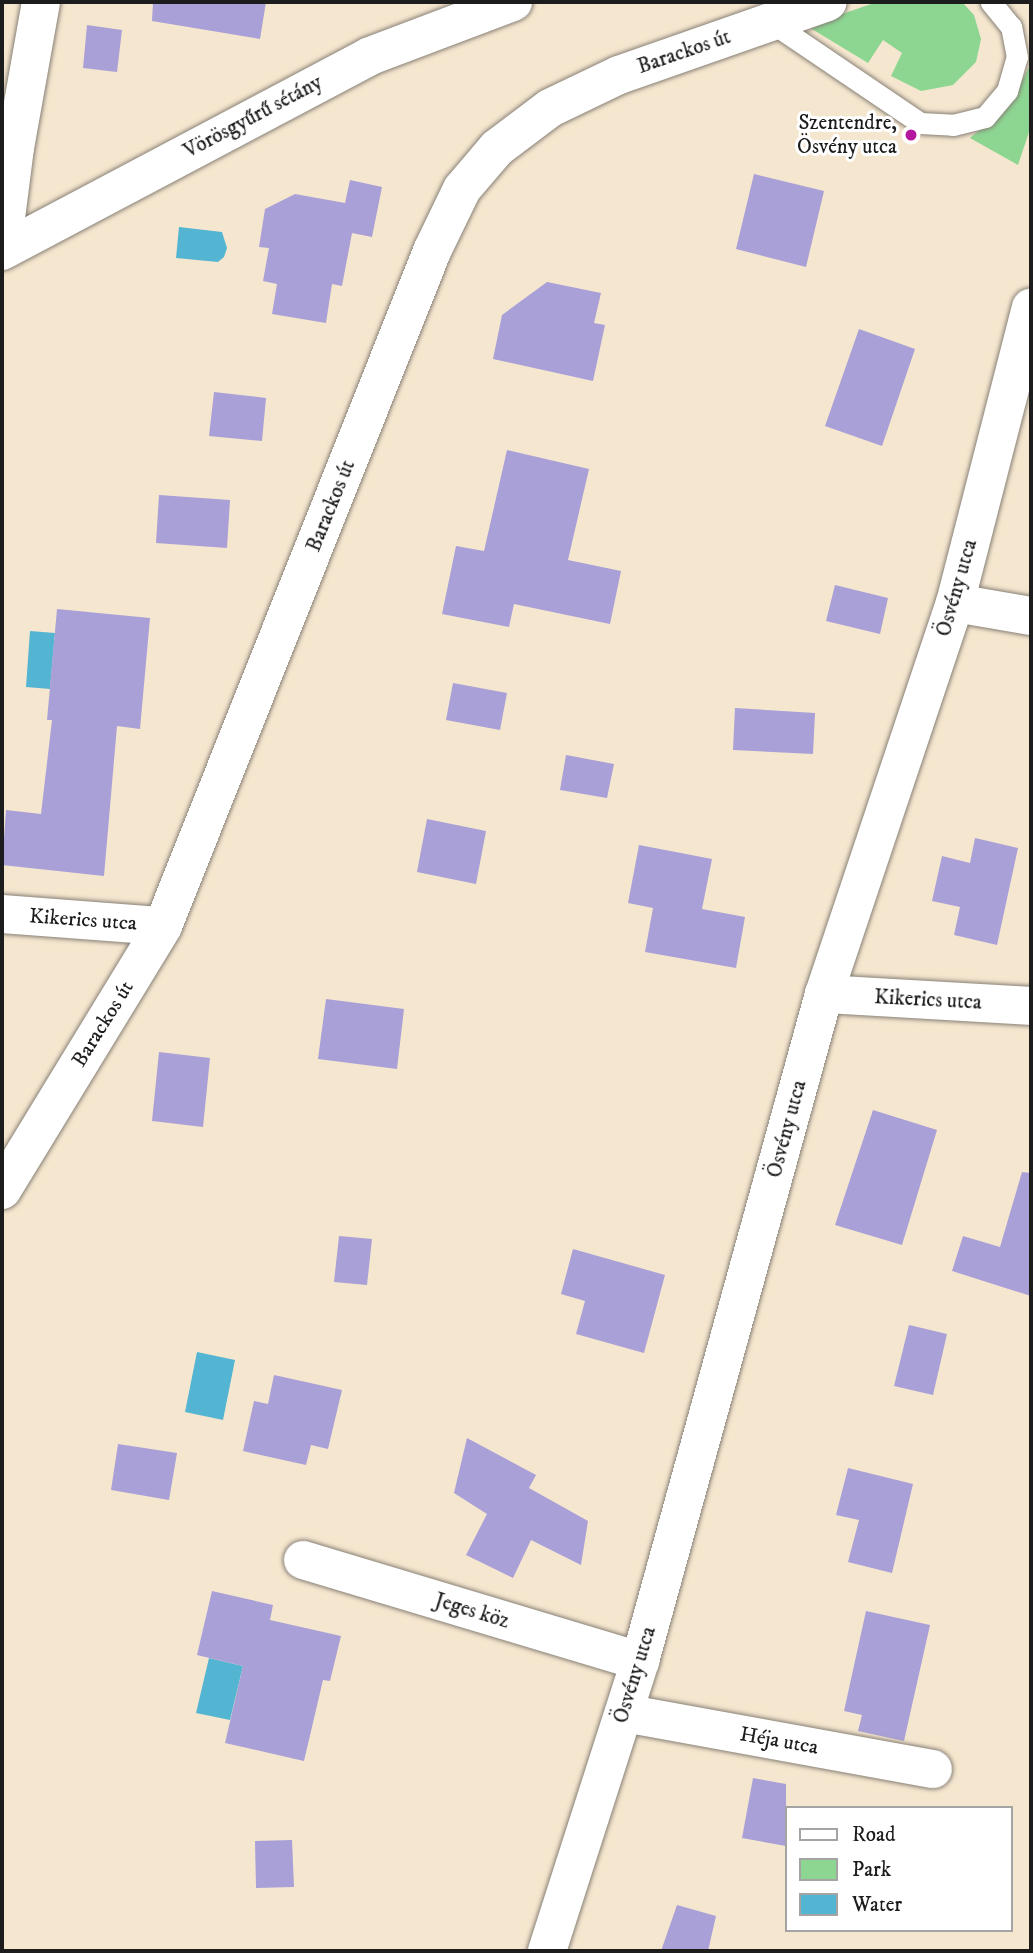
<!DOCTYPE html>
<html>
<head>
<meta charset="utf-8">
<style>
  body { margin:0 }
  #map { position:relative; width:1033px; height:1953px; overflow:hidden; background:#f5e6cf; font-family:"IM FELL DW Pica",serif }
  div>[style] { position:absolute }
  .green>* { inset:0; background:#8cd692 }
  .water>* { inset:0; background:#54b5d3 }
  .building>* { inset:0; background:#a9a0d7 }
  .roads { filter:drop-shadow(0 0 2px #888176) drop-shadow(0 0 2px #888176) }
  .service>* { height:21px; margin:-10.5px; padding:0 10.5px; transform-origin:10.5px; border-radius:10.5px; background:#fff }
  .minor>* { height:38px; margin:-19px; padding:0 19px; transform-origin:19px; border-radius:19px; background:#fff }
  .tertiary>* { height:38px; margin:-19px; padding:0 19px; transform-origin:19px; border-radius:19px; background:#fff }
  .dots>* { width:19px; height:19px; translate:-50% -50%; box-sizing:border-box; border:4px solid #fff; border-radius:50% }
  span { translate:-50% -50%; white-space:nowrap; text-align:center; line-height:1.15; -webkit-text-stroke:6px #fff; paint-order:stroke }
  .street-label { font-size:21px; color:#1c1c1c }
  .poi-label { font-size:21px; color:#1c1c1c }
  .right { translate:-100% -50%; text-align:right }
  .frame { position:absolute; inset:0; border:4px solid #1c1c1c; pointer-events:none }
  .legend { position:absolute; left:785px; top:1806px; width:228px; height:126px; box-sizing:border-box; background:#fff; border:2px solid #a4a4a4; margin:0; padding:9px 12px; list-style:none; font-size:21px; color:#1c1c1c }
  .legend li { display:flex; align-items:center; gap:14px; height:35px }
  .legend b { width:35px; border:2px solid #a4a4a4 }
</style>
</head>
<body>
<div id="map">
  <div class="green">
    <i style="clip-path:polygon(877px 2px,962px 2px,974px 15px,981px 39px,976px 62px,953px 85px,921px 91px,891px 76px,902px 53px,883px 40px,868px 63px,807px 26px)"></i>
    <i style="clip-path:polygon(1031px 56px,1031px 126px,1018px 165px,970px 138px,1010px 105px,1029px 67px)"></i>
  </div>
  <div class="water">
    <i style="clip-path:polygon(179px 227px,222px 232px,227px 248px,224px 257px,218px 262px,176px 258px)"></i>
    <i style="clip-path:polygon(30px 631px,55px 633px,50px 689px,26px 687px)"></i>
    <i style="clip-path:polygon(197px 1352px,235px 1360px,223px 1420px,185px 1412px)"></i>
    <i style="clip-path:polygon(209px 1658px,243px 1666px,230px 1720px,196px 1713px)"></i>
  </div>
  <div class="building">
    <i style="clip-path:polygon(153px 2px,266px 2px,260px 39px,152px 21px)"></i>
    <i style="clip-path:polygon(87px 25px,122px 30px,117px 72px,83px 68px)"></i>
    <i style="clip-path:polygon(754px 174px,824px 191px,806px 267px,736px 249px)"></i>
    <i style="clip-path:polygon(350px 180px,382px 187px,372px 237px,352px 233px,342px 286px,332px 284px,326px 323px,272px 314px,277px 284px,263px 281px,269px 248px,259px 247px,265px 209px,295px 194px,345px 203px)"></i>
    <i style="clip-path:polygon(547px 282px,601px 293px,594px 323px,605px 325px,593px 381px,493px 359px,502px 315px)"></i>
    <i style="clip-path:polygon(859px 329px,915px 349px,882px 446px,825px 426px)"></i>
    <i style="clip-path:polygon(214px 392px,266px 398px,262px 441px,209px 436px)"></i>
    <i style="clip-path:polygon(507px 450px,589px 469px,568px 560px,621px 571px,610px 624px,514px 604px,509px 627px,442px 614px,456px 546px,484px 551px)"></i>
    <i style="clip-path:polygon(159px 495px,230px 500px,227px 548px,156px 543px)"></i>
    <i style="clip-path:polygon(835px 585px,888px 598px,880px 634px,826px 621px)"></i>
    <i style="clip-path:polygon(57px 609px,150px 618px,140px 729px,117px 726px,104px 876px,2px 865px,6px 810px,41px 814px,52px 720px,47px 720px)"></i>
    <i style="clip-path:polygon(453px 683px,507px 693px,500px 730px,446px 720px)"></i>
    <i style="clip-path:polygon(735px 708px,815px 713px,813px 754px,733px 750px)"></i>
    <i style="clip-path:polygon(566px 755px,614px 764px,607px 798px,560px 790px)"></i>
    <i style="clip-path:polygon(427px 819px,486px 831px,476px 884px,417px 872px)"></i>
    <i style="clip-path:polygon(975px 838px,1018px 848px,997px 945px,954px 935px,960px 907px,932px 901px,942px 856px,970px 863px)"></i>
    <i style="clip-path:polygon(639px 845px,712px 859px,702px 909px,745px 917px,736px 968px,645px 952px,653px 908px,628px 903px)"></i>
    <i style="clip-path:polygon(326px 999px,404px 1009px,397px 1069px,318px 1059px)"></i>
    <i style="clip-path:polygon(159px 1052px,210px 1058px,203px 1127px,152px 1121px)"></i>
    <i style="clip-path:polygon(873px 1110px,937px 1130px,902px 1245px,835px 1225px)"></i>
    <i style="clip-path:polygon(1022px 1172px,1031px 1173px,1031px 1296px,952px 1271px,963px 1236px,1000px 1247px)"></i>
    <i style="clip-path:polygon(339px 1236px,372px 1239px,367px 1285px,334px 1282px)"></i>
    <i style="clip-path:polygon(573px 1249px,665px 1275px,644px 1353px,576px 1334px,585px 1301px,561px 1294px)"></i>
    <i style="clip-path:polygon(909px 1325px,947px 1334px,933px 1395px,894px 1386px)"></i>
    <i style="clip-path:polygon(274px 1375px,342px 1390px,328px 1449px,311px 1445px,306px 1465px,243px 1451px,254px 1401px,268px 1404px)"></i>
    <i style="clip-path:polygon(467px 1438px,536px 1475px,529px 1488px,588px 1521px,581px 1565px,531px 1540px,513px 1578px,466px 1555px,487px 1514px,454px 1493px)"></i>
    <i style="clip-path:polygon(118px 1444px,177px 1453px,169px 1500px,111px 1490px)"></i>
    <i style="clip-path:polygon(848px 1468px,913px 1484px,892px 1573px,848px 1562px,859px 1520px,836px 1515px)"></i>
    <i style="clip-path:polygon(212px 1591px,273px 1605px,270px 1620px,341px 1636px,330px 1681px,323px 1680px,304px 1761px,225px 1743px,243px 1666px,197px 1655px)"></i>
    <i style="clip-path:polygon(866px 1611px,930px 1625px,904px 1741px,858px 1731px,862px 1715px,844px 1711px)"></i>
    <i style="clip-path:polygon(753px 1778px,786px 1784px,786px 1846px,742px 1838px)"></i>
    <i style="clip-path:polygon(292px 1840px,294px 1887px,256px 1888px,255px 1841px)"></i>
    <i style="clip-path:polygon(677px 1905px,716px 1916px,708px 1951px,661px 1951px)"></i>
  </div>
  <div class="roads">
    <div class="service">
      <i style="left:771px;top:22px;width:180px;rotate:34.1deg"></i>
      <i style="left:920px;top:123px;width:33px;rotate:3deg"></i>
      <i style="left:953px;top:125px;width:33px;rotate:-14deg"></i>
      <i style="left:985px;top:117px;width:34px;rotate:-50deg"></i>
      <i style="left:1007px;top:91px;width:35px;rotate:-74deg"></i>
      <i style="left:1017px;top:57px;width:31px;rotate:-101deg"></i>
      <i style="left:1011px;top:27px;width:32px;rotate:-129deg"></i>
    </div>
    <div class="minor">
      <i style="left:2px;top:249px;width:102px;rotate:-82.7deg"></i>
      <i style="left:15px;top:148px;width:148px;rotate:-79.9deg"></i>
      <i style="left:2px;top:251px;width:416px;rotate:-27.9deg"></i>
      <i style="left:370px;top:56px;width:153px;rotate:-20.7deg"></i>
      <i style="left:955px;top:603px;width:77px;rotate:9.7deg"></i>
      <i style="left:2px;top:914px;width:161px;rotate:4.3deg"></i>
      <i style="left:824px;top:994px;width:207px;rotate:3.3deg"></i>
      <i style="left:303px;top:1560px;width:352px;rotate:16.7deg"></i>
      <i style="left:624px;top:1713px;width:314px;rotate:10.3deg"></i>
      <i style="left:547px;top:1951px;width:305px;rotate:-72.2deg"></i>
      <i style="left:640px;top:1661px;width:692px;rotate:-74.58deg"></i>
      <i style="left:824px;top:994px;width:412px;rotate:-71.5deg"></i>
      <i style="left:955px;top:603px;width:305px;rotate:-75.6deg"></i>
    </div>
    <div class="tertiary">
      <i style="left:2px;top:1190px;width:309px;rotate:-58.6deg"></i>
      <i style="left:163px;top:926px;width:727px;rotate:-68.27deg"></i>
      <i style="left:432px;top:251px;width:69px;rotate:-64.2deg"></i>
      <i style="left:462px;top:189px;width:54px;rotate:-49.5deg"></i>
      <i style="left:497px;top:148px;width:66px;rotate:-37deg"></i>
      <i style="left:550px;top:108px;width:76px;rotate:-25.6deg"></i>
      <i style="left:619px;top:75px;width:221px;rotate:-19.3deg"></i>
    </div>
  </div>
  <div class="dots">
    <i style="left:911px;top:135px;background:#b5179e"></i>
  </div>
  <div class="street-label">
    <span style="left:684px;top:52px;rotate:-19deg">Barackos út</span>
    <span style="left:253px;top:117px;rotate:-28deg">Vörösgyűrű sétány</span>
    <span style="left:331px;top:506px;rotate:-68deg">Barackos út</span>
    <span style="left:957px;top:588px;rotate:-74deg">Ösvény utca</span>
    <span style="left:83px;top:920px;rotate:4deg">Kikerics utca</span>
    <span style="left:928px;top:1000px;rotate:3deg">Kikerics utca</span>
    <span style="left:103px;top:1024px;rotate:-58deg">Barackos út</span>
    <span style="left:787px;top:1129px;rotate:-75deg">Ösvény utca</span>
    <span style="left:472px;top:1611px;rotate:17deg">Jeges köz</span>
    <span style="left:635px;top:1675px;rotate:-73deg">Ösvény utca</span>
    <span style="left:779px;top:1741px;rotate:10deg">Héja utca</span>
  </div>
  <div class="poi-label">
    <span class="right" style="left:897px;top:135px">Szentendre,<br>Ösvény utca</span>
  </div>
  <div class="frame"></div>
  <ul class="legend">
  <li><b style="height:9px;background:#fff"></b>Road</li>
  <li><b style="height:19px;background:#8cd692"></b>Park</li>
  <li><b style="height:19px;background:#54b5d3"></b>Water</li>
  </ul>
</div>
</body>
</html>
